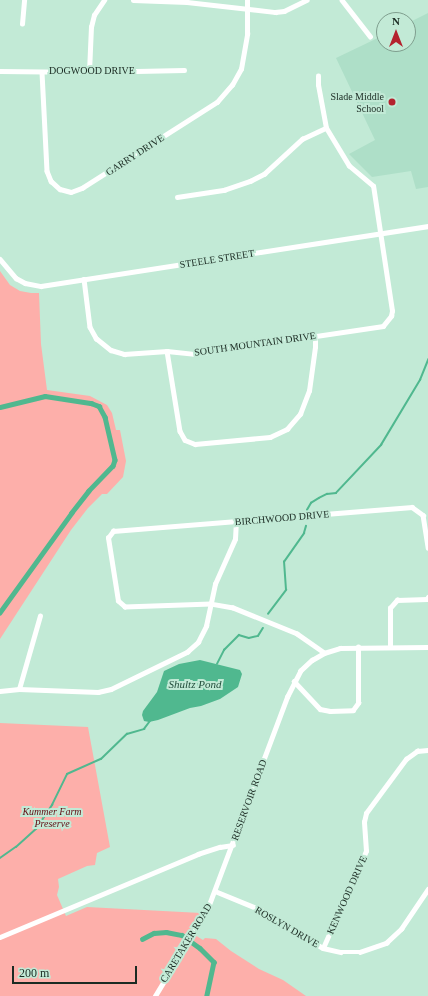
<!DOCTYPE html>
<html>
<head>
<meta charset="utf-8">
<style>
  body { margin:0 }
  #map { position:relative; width:428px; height:996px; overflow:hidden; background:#c2ead6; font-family:Georgia,serif }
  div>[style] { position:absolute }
  .built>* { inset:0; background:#aedfc8 }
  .green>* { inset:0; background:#fdafaa }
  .water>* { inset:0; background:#50b88f }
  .stream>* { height:1.5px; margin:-0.75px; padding:0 0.75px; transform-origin:0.75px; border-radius:0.75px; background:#50b88f }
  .canal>* { height:4.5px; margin:-2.25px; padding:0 2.25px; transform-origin:2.25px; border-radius:2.25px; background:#50b88f }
  .minor>* { height:4.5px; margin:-2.25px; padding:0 2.25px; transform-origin:2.25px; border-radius:2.25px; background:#fff }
  .dots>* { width:11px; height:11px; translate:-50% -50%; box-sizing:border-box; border:2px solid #c2ead6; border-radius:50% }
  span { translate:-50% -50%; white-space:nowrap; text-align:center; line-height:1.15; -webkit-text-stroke:4px #c2ead6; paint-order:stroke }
  .street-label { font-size:10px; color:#1b2b23 }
  .poi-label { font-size:10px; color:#1b2b23 }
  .right { translate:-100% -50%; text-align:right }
  .park-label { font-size:10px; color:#610c13; font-style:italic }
  .water-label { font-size:11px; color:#224e3c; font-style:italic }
  .north { position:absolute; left:376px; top:12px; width:40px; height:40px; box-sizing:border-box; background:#c2ead6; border:1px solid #7f9e8e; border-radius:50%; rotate:0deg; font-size:11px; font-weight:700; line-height:16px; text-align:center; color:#1b2b23 }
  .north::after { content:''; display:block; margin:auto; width:14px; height:18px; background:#b4222e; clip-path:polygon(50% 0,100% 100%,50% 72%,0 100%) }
  .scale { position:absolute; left:12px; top:966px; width:125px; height:18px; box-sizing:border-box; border:2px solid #1b2b23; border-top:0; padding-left:5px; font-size:12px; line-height:14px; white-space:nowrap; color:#1b2b23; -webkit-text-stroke:3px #c2ead6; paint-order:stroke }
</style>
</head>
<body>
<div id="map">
  <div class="built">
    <i style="clip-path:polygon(428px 13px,428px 187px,416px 189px,411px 171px,372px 177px,349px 154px,375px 140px,336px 58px,384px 35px,384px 44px,408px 44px,408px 23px)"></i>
  </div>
  <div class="green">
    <i style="clip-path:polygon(0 271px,10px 285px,20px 291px,31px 293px,39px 293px,41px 344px,47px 390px,90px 396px,107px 405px,112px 413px,116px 430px,120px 430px,126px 461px,123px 477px,107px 494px,102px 494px,88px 508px,71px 530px,0 639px)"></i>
    <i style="clip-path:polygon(0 723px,88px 727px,110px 847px,97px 853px,95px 865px,87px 866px,58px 879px,59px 887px,57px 895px,66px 916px,87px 907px,201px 913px,190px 932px,203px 940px,205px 938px,216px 939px,231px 951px,259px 969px,283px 980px,306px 996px,0 996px)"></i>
  </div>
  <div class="water">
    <i style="clip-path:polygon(200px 660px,240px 670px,242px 674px,238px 687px,220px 699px,201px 706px,190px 708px,158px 720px,149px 722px,144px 721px,142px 715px,143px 711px,157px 692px,164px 671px,179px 664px)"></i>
  </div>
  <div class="stream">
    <i style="left:307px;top:510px;width:8px;rotate:-60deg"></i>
    <i style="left:311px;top:503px;width:9px;rotate:-32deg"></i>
    <i style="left:319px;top:498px;width:9px;rotate:-27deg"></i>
    <i style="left:327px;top:494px;width:9px;rotate:-6deg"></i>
    <i style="left:336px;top:493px;width:66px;rotate:-46.8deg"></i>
    <i style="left:381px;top:445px;width:76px;rotate:-59deg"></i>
    <i style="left:420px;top:380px;width:22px;rotate:-68deg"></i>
    <i style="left:268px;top:614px;width:30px;rotate:-53deg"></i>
    <i style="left:286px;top:590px;width:28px;rotate:-94deg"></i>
    <i style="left:284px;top:562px;width:35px;rotate:-55deg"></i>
    <i style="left:304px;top:533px;width:7px;rotate:-74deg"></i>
    <i style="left:217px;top:664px;width:16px;rotate:-63deg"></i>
    <i style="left:224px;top:650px;width:21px;rotate:-45deg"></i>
    <i style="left:239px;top:635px;width:10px;rotate:17deg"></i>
    <i style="left:249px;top:638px;width:9px;rotate:-13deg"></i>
    <i style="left:258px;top:636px;width:9px;rotate:-58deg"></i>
    <i style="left:0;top:858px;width:19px;rotate:-35deg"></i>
    <i style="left:16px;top:847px;width:27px;rotate:-42deg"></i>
    <i style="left:36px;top:829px;width:29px;rotate:-56deg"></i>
    <i style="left:52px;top:805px;width:34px;rotate:-64deg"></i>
    <i style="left:67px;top:774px;width:37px;rotate:-24deg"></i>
    <i style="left:101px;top:759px;width:36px;rotate:-44deg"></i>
    <i style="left:127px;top:734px;width:18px;rotate:-16deg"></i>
    <i style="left:144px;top:729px;width:10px;rotate:-53deg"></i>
  </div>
  <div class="canal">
    <i style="left:0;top:407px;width:46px;rotate:-13.7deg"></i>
    <i style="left:45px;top:396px;width:47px;rotate:8.7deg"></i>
    <i style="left:91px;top:403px;width:9px;rotate:21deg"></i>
    <i style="left:99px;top:406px;width:13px;rotate:61deg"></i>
    <i style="left:105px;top:417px;width:44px;rotate:76.9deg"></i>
    <i style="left:115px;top:460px;width:6px;rotate:108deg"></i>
    <i style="left:113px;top:466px;width:35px;rotate:134deg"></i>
    <i style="left:89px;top:491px;width:28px;rotate:128deg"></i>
    <i style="left:72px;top:513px;width:123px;rotate:125.8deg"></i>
    <i style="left:142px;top:939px;width:13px;rotate:-27deg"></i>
    <i style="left:154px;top:933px;width:12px;rotate:-5deg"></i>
    <i style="left:166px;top:932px;width:16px;rotate:11deg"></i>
    <i style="left:182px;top:935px;width:22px;rotate:36deg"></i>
    <i style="left:200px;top:948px;width:20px;rotate:45deg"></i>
    <i style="left:214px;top:962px;width:35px;rotate:102deg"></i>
  </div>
  <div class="minor">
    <i style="left:133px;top:0;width:54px;rotate:2.1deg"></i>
    <i style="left:187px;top:2px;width:89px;rotate:6.5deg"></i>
    <i style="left:275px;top:12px;width:9px;rotate:-6deg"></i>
    <i style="left:284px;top:11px;width:25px;rotate:-26deg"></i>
    <i style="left:342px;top:0;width:46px;rotate:52.1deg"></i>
    <i style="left:22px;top:24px;width:24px;rotate:-85deg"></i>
    <i style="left:0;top:71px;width:89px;rotate:0.6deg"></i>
    <i style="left:89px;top:72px;width:95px;rotate:-1.2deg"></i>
    <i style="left:42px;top:72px;width:99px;rotate:87.1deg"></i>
    <i style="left:47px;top:171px;width:11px;rotate:68deg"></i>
    <i style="left:51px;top:181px;width:12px;rotate:42deg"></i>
    <i style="left:60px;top:189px;width:11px;rotate:15deg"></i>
    <i style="left:71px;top:192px;width:12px;rotate:-20deg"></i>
    <i style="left:82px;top:188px;width:160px;rotate:-32.5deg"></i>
    <i style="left:217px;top:102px;width:23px;rotate:-49deg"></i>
    <i style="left:232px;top:85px;width:18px;rotate:-61deg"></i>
    <i style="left:241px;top:69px;width:36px;rotate:-80deg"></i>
    <i style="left:247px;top:34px;width:34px;rotate:-90deg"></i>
    <i style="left:89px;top:72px;width:45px;rotate:-87.5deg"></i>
    <i style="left:91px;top:27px;width:12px;rotate:-76deg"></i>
    <i style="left:94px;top:15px;width:18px;rotate:-56deg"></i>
    <i style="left:177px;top:197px;width:48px;rotate:-8.5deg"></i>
    <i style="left:224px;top:190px;width:28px;rotate:-19deg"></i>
    <i style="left:250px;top:181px;width:16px;rotate:-27deg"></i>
    <i style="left:264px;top:174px;width:52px;rotate:-42.6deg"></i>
    <i style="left:302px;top:139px;width:26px;rotate:-25deg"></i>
    <i style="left:0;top:259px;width:25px;rotate:50deg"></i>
    <i style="left:16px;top:278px;width:10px;rotate:29deg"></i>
    <i style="left:25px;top:283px;width:16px;rotate:11deg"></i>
    <i style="left:41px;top:286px;width:392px;rotate:-8.8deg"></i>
    <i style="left:84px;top:279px;width:48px;rotate:82.9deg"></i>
    <i style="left:90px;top:327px;width:13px;rotate:61deg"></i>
    <i style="left:96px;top:338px;width:19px;rotate:39deg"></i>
    <i style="left:111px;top:350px;width:14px;rotate:17deg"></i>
    <i style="left:124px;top:354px;width:43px;rotate:-4deg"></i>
    <i style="left:167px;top:351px;width:27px;rotate:6deg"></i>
    <i style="left:194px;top:354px;width:191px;rotate:-8.4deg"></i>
    <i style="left:383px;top:326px;width:13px;rotate:-51deg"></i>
    <i style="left:391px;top:316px;width:5px;rotate:-79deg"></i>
    <i style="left:392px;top:311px;width:126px;rotate:-98.6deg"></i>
    <i style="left:373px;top:186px;width:31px;rotate:-140deg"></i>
    <i style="left:349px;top:166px;width:44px;rotate:-121.2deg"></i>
    <i style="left:326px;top:128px;width:44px;rotate:-100.5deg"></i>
    <i style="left:318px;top:85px;width:9px;rotate:-90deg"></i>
    <i style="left:167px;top:351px;width:81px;rotate:80.8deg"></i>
    <i style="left:180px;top:431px;width:10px;rotate:61deg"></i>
    <i style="left:185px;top:440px;width:11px;rotate:22deg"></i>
    <i style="left:195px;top:444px;width:75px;rotate:-5.3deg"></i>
    <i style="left:270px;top:437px;width:19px;rotate:-25deg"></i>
    <i style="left:287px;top:429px;width:20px;rotate:-49deg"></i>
    <i style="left:300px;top:414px;width:25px;rotate:-69deg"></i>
    <i style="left:309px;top:391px;width:44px;rotate:-82.2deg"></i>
    <i style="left:315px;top:347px;width:11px;rotate:-90deg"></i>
    <i style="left:390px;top:647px;width:39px;rotate:-90deg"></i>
    <i style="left:390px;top:608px;width:11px;rotate:-49deg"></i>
    <i style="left:397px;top:600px;width:30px;rotate:-2deg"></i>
    <i style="left:427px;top:599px;width:2px;rotate:-63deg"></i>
    <i style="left:324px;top:653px;width:33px;rotate:-145deg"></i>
    <i style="left:297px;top:634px;width:69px;rotate:-157.9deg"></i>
    <i style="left:233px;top:608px;width:22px;rotate:-170deg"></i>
    <i style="left:211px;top:604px;width:86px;rotate:178deg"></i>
    <i style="left:125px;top:607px;width:9px;rotate:-139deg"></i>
    <i style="left:118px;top:601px;width:64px;rotate:-99deg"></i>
    <i style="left:108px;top:538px;width:9px;rotate:-54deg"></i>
    <i style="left:113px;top:531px;width:300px;rotate:-4.6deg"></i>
    <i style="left:412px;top:507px;width:14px;rotate:36deg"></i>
    <i style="left:423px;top:515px;width:33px;rotate:81deg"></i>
    <i style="left:294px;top:681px;width:38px;rotate:47deg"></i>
    <i style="left:320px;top:709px;width:10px;rotate:11deg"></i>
    <i style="left:330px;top:711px;width:23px;rotate:-2deg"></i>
    <i style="left:353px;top:710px;width:9px;rotate:-54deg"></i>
    <i style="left:358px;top:703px;width:56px;rotate:-90deg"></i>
    <i style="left:19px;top:689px;width:76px;rotate:-74deg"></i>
    <i style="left:0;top:691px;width:19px;rotate:-6deg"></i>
    <i style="left:19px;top:689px;width:79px;rotate:2.2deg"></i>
    <i style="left:98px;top:692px;width:13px;rotate:-13deg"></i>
    <i style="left:111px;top:689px;width:85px;rotate:-26deg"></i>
    <i style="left:187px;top:652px;width:15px;rotate:-42deg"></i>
    <i style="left:198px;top:642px;width:18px;rotate:-63deg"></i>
    <i style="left:206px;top:626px;width:43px;rotate:-77.9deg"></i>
    <i style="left:215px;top:584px;width:49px;rotate:-66deg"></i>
    <i style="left:235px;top:539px;width:17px;rotate:-87deg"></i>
    <i style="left:215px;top:891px;width:55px;rotate:22.4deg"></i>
    <i style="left:266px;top:912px;width:67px;rotate:32.3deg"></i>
    <i style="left:323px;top:948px;width:18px;rotate:13deg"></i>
    <i style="left:341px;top:952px;width:19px"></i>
    <i style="left:360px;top:952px;width:28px;rotate:-19deg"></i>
    <i style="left:386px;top:943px;width:21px;rotate:-43deg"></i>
    <i style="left:401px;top:929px;width:48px;rotate:-56deg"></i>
    <i style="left:0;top:937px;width:215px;rotate:-22.7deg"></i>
    <i style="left:198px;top:854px;width:23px;rotate:-18deg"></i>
    <i style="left:220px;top:847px;width:13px;rotate:-9deg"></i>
    <i style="left:323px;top:948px;width:106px;rotate:-66.1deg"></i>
    <i style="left:366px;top:851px;width:29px;rotate:-94deg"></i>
    <i style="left:364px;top:822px;width:9px;rotate:-77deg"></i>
    <i style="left:366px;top:813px;width:67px;rotate:-53.5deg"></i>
    <i style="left:406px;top:759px;width:14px;rotate:-36deg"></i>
    <i style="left:417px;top:751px;width:11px;rotate:-5deg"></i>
    <i style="left:155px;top:996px;width:100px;rotate:-58.8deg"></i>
    <i style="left:207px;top:910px;width:228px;rotate:-69.4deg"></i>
    <i style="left:287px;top:697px;width:29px;rotate:-63deg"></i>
    <i style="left:300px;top:671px;width:16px;rotate:-43deg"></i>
    <i style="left:312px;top:660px;width:14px;rotate:-30deg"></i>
    <i style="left:324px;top:653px;width:17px;rotate:-17deg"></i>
    <i style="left:340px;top:648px;width:88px;rotate:-0.7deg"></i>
  </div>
  <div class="dots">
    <i style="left:392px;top:102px;background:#b4222e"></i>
  </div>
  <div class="street-label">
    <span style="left:92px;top:71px">DOGWOOD DRIVE</span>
    <span style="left:135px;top:155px;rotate:-33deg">GARRY DRIVE</span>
    <span style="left:217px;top:259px;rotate:-9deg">STEELE STREET</span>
    <span style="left:255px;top:344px;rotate:-8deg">SOUTH MOUNTAIN DRIVE</span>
    <span style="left:282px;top:518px;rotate:-5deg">BIRCHWOOD DRIVE</span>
    <span style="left:249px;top:800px;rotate:-70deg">RESERVOIR ROAD</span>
    <span style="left:347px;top:895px;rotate:-66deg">KENWOOD DRIVE</span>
    <span style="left:287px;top:927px;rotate:30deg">ROSLYN DRIVE</span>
    <span style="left:186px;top:943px;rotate:-59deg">CARETAKER ROAD</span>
  </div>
  <div class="poi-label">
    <span class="right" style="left:384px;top:102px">Slade Middle<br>School</span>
  </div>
  <div class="park-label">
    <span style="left:52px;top:817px">Kummer Farm<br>Preserve</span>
  </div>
  <div class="water-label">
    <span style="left:195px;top:684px">Shultz Pond</span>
  </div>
  <div class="north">N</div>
  <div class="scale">200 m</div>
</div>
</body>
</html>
